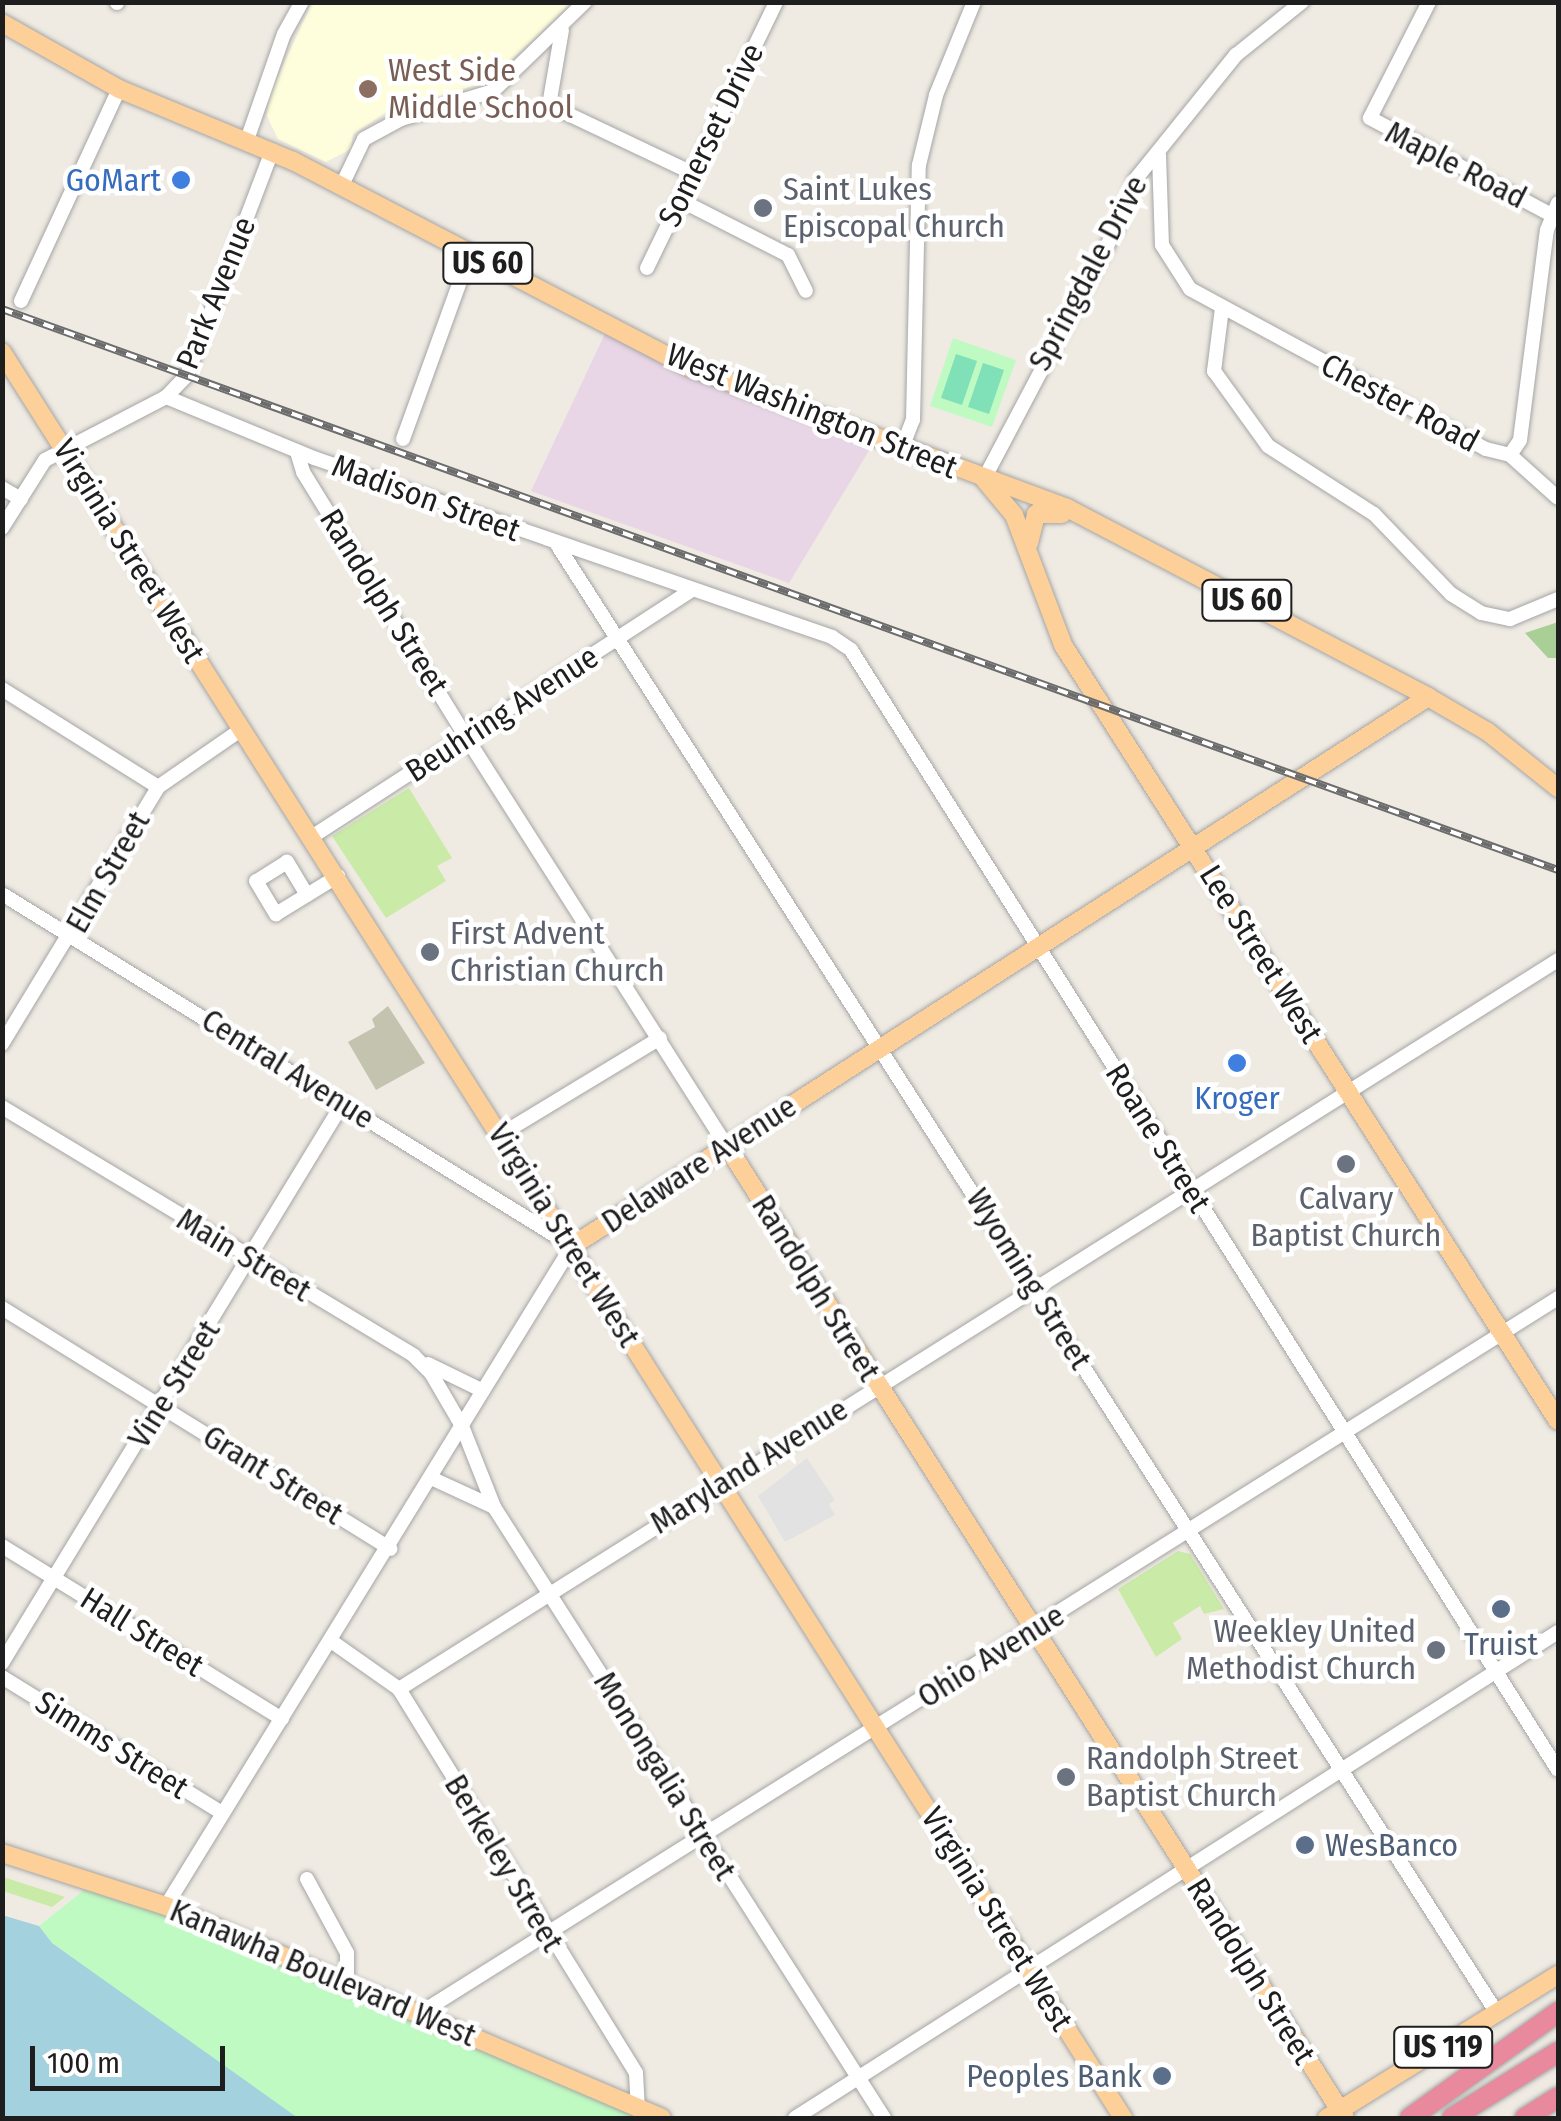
<!DOCTYPE html>
<html>
<head>
<meta charset="utf-8">
<style>
  body { margin:0 }
  #map { position:relative; width:1561px; height:2121px; overflow:hidden; background:#efebe3; font-family:"Fira Sans Condensed",sans-serif }
  div>[style] { position:absolute }
  .industrial>* { inset:0; background:#e8d5e5 }
  .education>* { inset:0; background:#fffedc }
  .construction>* { inset:0; background:#c4c3af }
  .grass>* { inset:0; background:#caeaa8 }
  .forest>* { inset:0; background:#a9cf97 }
  .park>* { inset:0; background:#bffac2 }
  .pitch>* { inset:0; background:#80e0b8 }
  .parking>* { inset:0; background:#e2e2e2 }
  .water>* { inset:0; background:#a3d2de }
  .roads { filter:drop-shadow(0 0 2px #a5a5a5) drop-shadow(0 0 2px #a5a5a5) }
  .minor>* { height:14px; margin:-7px; padding:0 7px; transform-origin:7px; border-radius:7px; background:#fff }
  .major>* { height:18px; margin:-9px; padding:0 9px; transform-origin:9px; border-radius:9px; background:#fdd09a }
  .highway>* { height:20px; margin:-10px; padding:0 10px; transform-origin:10px; border-radius:10px; background:#e8899d }
  .rail>* { height:8px; margin-top:-4px; transform-origin:0; background:repeating-linear-gradient(90deg,#fff 0 11px,#6c6c6c 0 22px); box-sizing:border-box; border-block:2px solid #6c6c6c }
  .dots>* { width:28px; height:28px; translate:-50% -50%; box-sizing:border-box; border:5px solid #fff; border-radius:50% }
  span { translate:-50% -50%; white-space:nowrap; text-align:center; line-height:1.15; -webkit-text-stroke:9px #fff; paint-order:stroke }
  .shield-label span { padding:2px 8px; background:#fff; border:2px solid; border-radius:8px; -webkit-text-stroke-width:0 }
  .shield-label { font-size:30px; color:#1e1e1e; font-weight:700 }
  .education-label { font-size:32px; color:#785e54 }
  .left { translate:0 -50%; text-align:left }
  .street-label { font-size:32px; color:#1e1e1e }
  .shop-label { font-size:32px; color:#366cbe }
  .right { translate:-100% -50%; text-align:right }
  .worship-label { font-size:32px; color:#5b616d }
  .service-label { font-size:32px; color:#4e5e75 }
  .frame { position:absolute; inset:0; border:5px solid #1e1e1e; pointer-events:none }
  .scale { position:absolute; left:30px; top:2046px; width:195px; height:45px; box-sizing:border-box; border:5px solid #1e1e1e; border-top:0; padding-left:12px; font-size:30px; line-height:35px; white-space:nowrap; color:#1e1e1e; -webkit-text-stroke:8px #fff; paint-order:stroke }
</style>
</head>
<body>
<div id="map">
  <div class="industrial">
    <i style="clip-path:polygon(609px 325px,876px 439px,789px 583px,531px 491px)"></i>
  </div>
  <div class="education">
    <i style="clip-path:polygon(312px 3px,571px 3px,489px 81px,385px 113px,353px 134px,351px 149px,326px 162px,278px 139px,267px 116px,269px 96px)"></i>
  </div>
  <div class="construction">
    <i style="clip-path:polygon(388px 1006px,425px 1063px,376px 1090px,348px 1042px,375px 1027px,372px 1019px)"></i>
  </div>
  <div class="grass">
    <i style="clip-path:polygon(409px 788px,452px 858px,437px 866px,446px 881px,386px 918px,332px 836px)"></i>
    <i style="clip-path:polygon(1178px 1551px,1190px 1554px,1224px 1609px,1204px 1614px,1200px 1606px,1173px 1623px,1182px 1639px,1156px 1657px,1118px 1589px)"></i>
    <i style="clip-path:polygon(3px 1877px,65px 1897px,52px 1907px,3px 1891px)"></i>
  </div>
  <div class="forest">
    <i style="clip-path:polygon(1558px 622px,1558px 658px,1548px 658px,1525px 633px)"></i>
  </div>
  <div class="park">
    <i style="clip-path:polygon(953px 338px,1016px 360px,992px 427px,930px 406px)"></i>
    <i style="clip-path:polygon(93px 1883px,645px 2118px,296px 2118px,52px 1943px,39px 1926px)"></i>
  </div>
  <div class="pitch">
    <i style="clip-path:polygon(956px 354px,977px 361px,962px 405px,941px 398px)"></i>
    <i style="clip-path:polygon(983px 363px,1004px 370px,989px 414px,968px 407px)"></i>
  </div>
  <div class="parking">
    <i style="clip-path:polygon(807px 1458px,835px 1500px,829px 1504px,835px 1515px,785px 1542px,758px 1496px)"></i>
  </div>
  <div class="water">
    <i style="clip-path:polygon(2px 1915px,39px 1926px,52px 1943px,298px 2118px,3px 2118px)"></i>
  </div>
  <div class="roads">
    <div class="minor">
      <i style="left:1429px;top:2px;width:130px;rotate:117deg"></i>
      <i style="left:1370px;top:118px;width:206px;rotate:28.1deg"></i>
      <i style="left:117px;top:3px;width:1px;rotate:-90deg"></i>
      <i style="left:562px;top:30px;width:76px;rotate:99.8deg"></i>
      <i style="left:549px;top:105px;width:158px;rotate:25.4deg"></i>
      <i style="left:247px;top:140px;width:112px;rotate:-70.8deg"></i>
      <i style="left:284px;top:34px;width:37px;rotate:-61deg"></i>
      <i style="left:1159px;top:155px;width:90px;rotate:88.1deg"></i>
      <i style="left:1162px;top:245px;width:52px;rotate:57.5deg"></i>
      <i style="left:1190px;top:289px;width:336px;rotate:28.4deg"></i>
      <i style="left:1486px;top:449px;width:25px;rotate:14deg"></i>
      <i style="left:342px;top:185px;width:51px;rotate:-64.4deg"></i>
      <i style="left:364px;top:139px;width:42px;rotate:-28.4deg"></i>
      <i style="left:401px;top:119px;width:96px;rotate:-16.9deg"></i>
      <i style="left:493px;top:91px;width:128px;rotate:-44.1deg"></i>
      <i style="left:680px;top:200px;width:121px;rotate:27deg"></i>
      <i style="left:788px;top:255px;width:40px;rotate:63.4deg"></i>
      <i style="left:647px;top:268px;width:296px;rotate:-64.1deg"></i>
      <i style="left:21px;top:301px;width:234px;rotate:-65.2deg"></i>
      <i style="left:1222px;top:308px;width:64px;rotate:97.2deg"></i>
      <i style="left:1214px;top:371px;width:92px;rotate:54.2deg"></i>
      <i style="left:1268px;top:446px;width:126px;rotate:32.7deg"></i>
      <i style="left:1374px;top:514px;width:111px;rotate:46.1deg"></i>
      <i style="left:1451px;top:594px;width:36px;rotate:32deg"></i>
      <i style="left:1481px;top:613px;width:30px;rotate:12deg"></i>
      <i style="left:1510px;top:619px;width:52px;rotate:-22.6deg"></i>
      <i style="left:166px;top:397px;width:160px;rotate:22.4deg"></i>
      <i style="left:314px;top:458px;width:548px;rotate:19.06deg"></i>
      <i style="left:832px;top:637px;width:23px;rotate:34deg"></i>
      <i style="left:851px;top:650px;width:1324px;rotate:57.74deg"></i>
      <i style="left:403px;top:439px;width:197px;rotate:-70.1deg"></i>
      <i style="left:902px;top:448px;width:30px;rotate:-69deg"></i>
      <i style="left:913px;top:420px;width:255px;rotate:-88.7deg"></i>
      <i style="left:919px;top:165px;width:72px;rotate:-76.3deg"></i>
      <i style="left:936px;top:95px;width:100px;rotate:-67.8deg"></i>
      <i style="left:297px;top:452px;width:21px;rotate:73deg"></i>
      <i style="left:303px;top:472px;width:311px;rotate:58.4deg"></i>
      <i style="left:466px;top:737px;width:485px;rotate:57.5deg"></i>
      <i style="left:1510px;top:455px;width:18px;rotate:-56deg"></i>
      <i style="left:1520px;top:440px;width:212px;rotate:-82.7deg"></i>
      <i style="left:1547px;top:230px;width:29px;rotate:-68deg"></i>
      <i style="left:1510px;top:455px;width:64px;rotate:41.9deg"></i>
      <i style="left:984px;top:479px;width:294px;rotate:-62.2deg"></i>
      <i style="left:1121px;top:219px;width:41px;rotate:-70.3deg"></i>
      <i style="left:1135px;top:180px;width:161px;rotate:-51.1deg"></i>
      <i style="left:1236px;top:55px;width:85px;rotate:-38.8deg"></i>
      <i style="left:2px;top:488px;width:22px;rotate:30deg"></i>
      <i style="left:2px;top:528px;width:80px;rotate:-57.7deg"></i>
      <i style="left:45px;top:460px;width:136px;rotate:-27.5deg"></i>
      <i style="left:166px;top:397px;width:30px;rotate:-46deg"></i>
      <i style="left:187px;top:375px;width:240px;rotate:-69.2deg"></i>
      <i style="left:558px;top:546px;width:1742px;rotate:57.38deg"></i>
      <i style="left:2px;top:689px;width:184px;rotate:32.1deg"></i>
      <i style="left:313px;top:836px;width:450px;rotate:-33deg"></i>
      <i style="left:2px;top:894px;width:670px;rotate:31.7deg"></i>
      <i style="left:572px;top:1246px;width:775px;rotate:121.6deg"></i>
      <i style="left:307px;top:895px;width:39px;rotate:-121deg"></i>
      <i style="left:287px;top:862px;width:36px;rotate:148deg"></i>
      <i style="left:256px;top:881px;width:39px;rotate:59deg"></i>
      <i style="left:276px;top:914px;width:73px;rotate:-31.5deg"></i>
      <i style="left:2px;top:1044px;width:301px;rotate:-58.7deg"></i>
      <i style="left:158px;top:787px;width:102px;rotate:-34.6deg"></i>
      <i style="left:2px;top:1107px;width:481px;rotate:31.1deg"></i>
      <i style="left:414px;top:1356px;width:24px;rotate:45deg"></i>
      <i style="left:431px;top:1373px;width:61px;rotate:59.7deg"></i>
      <i style="left:462px;top:1426px;width:87px;rotate:68.4deg"></i>
      <i style="left:494px;top:1507px;width:725px;rotate:57.45deg"></i>
      <i style="left:500px;top:1135px;width:187px;rotate:-31.2deg"></i>
      <i style="left:2px;top:1308px;width:457px;rotate:31.8deg"></i>
      <i style="left:428px;top:1364px;width:61px;rotate:26.1deg"></i>
      <i style="left:431px;top:1478px;width:69px;rotate:24.7deg"></i>
      <i style="left:2px;top:1546px;width:329px;rotate:31.7deg"></i>
      <i style="left:331px;top:1641px;width:83px;rotate:35.2deg"></i>
      <i style="left:399px;top:1689px;width:451px;rotate:58.3deg"></i>
      <i style="left:636px;top:2073px;width:37px;rotate:87deg"></i>
      <i style="left:2px;top:1663px;width:656px;rotate:-58.66deg"></i>
      <i style="left:2px;top:1677px;width:259px;rotate:31.7deg"></i>
      <i style="left:399px;top:1689px;width:1369px;rotate:-32.17deg"></i>
      <i style="left:307px;top:1879px;width:84px;rotate:61.6deg"></i>
      <i style="left:347px;top:1953px;width:27px;rotate:90deg"></i>
      <i style="left:422px;top:2012px;width:1342px;rotate:-32.15deg"></i>
      <i style="left:795px;top:2118px;width:905px;rotate:-32.5deg"></i>
    </div>
    <div class="major">
      <i style="left:2px;top:23px;width:134px;rotate:29.4deg"></i>
      <i style="left:119px;top:89px;width:188px;rotate:22.5deg"></i>
      <i style="left:293px;top:161px;width:449px;rotate:27.5deg"></i>
      <i style="left:691px;top:368px;width:401px;rotate:20.4deg"></i>
      <i style="left:1067px;top:508px;width:407px;rotate:27.6deg"></i>
      <i style="left:1428px;top:697px;width:69px;rotate:30.3deg"></i>
      <i style="left:1488px;top:732px;width:90px;rotate:38.7deg"></i>
      <i style="left:2px;top:352px;width:2092px;rotate:57.59deg"></i>
      <i style="left:984px;top:479px;width:47px;rotate:50.2deg"></i>
      <i style="left:1014px;top:515px;width:139px;rotate:69.3deg"></i>
      <i style="left:1063px;top:645px;width:920px;rotate:57.47deg"></i>
      <i style="left:1029px;top:543px;width:30px;rotate:-76deg"></i>
      <i style="left:1036px;top:514px;width:26px"></i>
      <i style="left:727px;top:1146px;width:1152px;rotate:57.55deg"></i>
      <i style="left:572px;top:1246px;width:1017px;rotate:-32.67deg"></i>
      <i style="left:2px;top:1853px;width:172px;rotate:17.9deg"></i>
      <i style="left:166px;top:1906px;width:539px;rotate:23.14deg"></i>
      <i style="left:1327px;top:2118px;width:272px;rotate:-31.8deg"></i>
    </div>
    <div class="highway">
      <i style="left:1410px;top:2118px;width:182px;rotate:-35.6deg"></i>
      <i style="left:1452px;top:2118px;width:125px;rotate:-31.9deg"></i>
      <i style="left:1525px;top:2118px;width:39px;rotate:-32deg"></i>
    </div>
  </div>
  <div class="rail">
    <i style="left:2px;top:309px;width:1654px;rotate:19.83deg"></i>
  </div>
  <div class="dots">
    <i style="left:368px;top:89px;background:#8d6e63"></i>
    <i style="left:181px;top:180px;background:#3f7fe0"></i>
    <i style="left:763px;top:208px;background:#6b7280"></i>
    <i style="left:430px;top:952px;background:#6b7280"></i>
    <i style="left:1237px;top:1063px;background:#3f7fe0"></i>
    <i style="left:1346px;top:1164px;background:#6b7280"></i>
    <i style="left:1501px;top:1609px;background:#5c6f8a"></i>
    <i style="left:1436px;top:1650px;background:#6b7280"></i>
    <i style="left:1066px;top:1777px;background:#6b7280"></i>
    <i style="left:1305px;top:1845px;background:#5c6f8a"></i>
    <i style="left:1162px;top:2076px;background:#5c6f8a"></i>
  </div>
  <div class="shield-label">
    <span style="left:488px;top:263px">US 60</span>
    <span style="left:1247px;top:600px">US 60</span>
    <span style="left:1443px;top:2047px">US 119</span>
  </div>
  <div class="education-label">
    <span class="left" style="left:388px;top:89px">West Side<br>Middle School</span>
  </div>
  <div class="street-label">
    <span style="left:711px;top:135px;rotate:-64deg">Somerset Drive</span>
    <span style="left:1456px;top:165px;rotate:27deg">Maple Road</span>
    <span style="left:1088px;top:273px;rotate:-62deg">Springdale Drive</span>
    <span style="left:216px;top:293px;rotate:-68deg">Park Avenue</span>
    <span style="left:1400px;top:403px;rotate:28deg">Chester Road</span>
    <span style="left:812px;top:411px;rotate:22deg">West Washington Street</span>
    <span style="left:426px;top:498px;rotate:20deg">Madison Street</span>
    <span style="left:129px;top:551px;rotate:58deg">Virginia Street West</span>
    <span style="left:384px;top:602px;rotate:58deg">Randolph Street</span>
    <span style="left:502px;top:714px;rotate:-33deg">Beuhring Avenue</span>
    <span style="left:108px;top:872px;rotate:-60deg">Elm Street</span>
    <span style="left:1261px;top:954px;rotate:58deg">Lee Street West</span>
    <span style="left:288px;top:1069px;rotate:32deg">Central Avenue</span>
    <span style="left:1158px;top:1138px;rotate:58deg">Roane Street</span>
    <span style="left:699px;top:1164px;rotate:-33deg">Delaware Avenue</span>
    <span style="left:564px;top:1235px;rotate:58deg">Virginia Street West</span>
    <span style="left:244px;top:1255px;rotate:31deg">Main Street</span>
    <span style="left:1029px;top:1279px;rotate:58deg">Wyoming Street</span>
    <span style="left:816px;top:1288px;rotate:58deg">Randolph Street</span>
    <span style="left:174px;top:1384px;rotate:-58deg">Vine Street</span>
    <span style="left:749px;top:1466px;rotate:-32deg">Maryland Avenue</span>
    <span style="left:273px;top:1475px;rotate:32deg">Grant Street</span>
    <span style="left:142px;top:1632px;rotate:32deg">Hall Street</span>
    <span style="left:991px;top:1656px;rotate:-32deg">Ohio Avenue</span>
    <span style="left:112px;top:1745px;rotate:32deg">Simms Street</span>
    <span style="left:665px;top:1776px;rotate:58deg">Monongalia Street</span>
    <span style="left:504px;top:1863px;rotate:59deg">Berkeley Street</span>
    <span style="left:997px;top:1919px;rotate:58deg">Virginia Street West</span>
    <span style="left:1251px;top:1971px;rotate:58deg">Randolph Street</span>
    <span style="left:323px;top:1973px;rotate:23deg">Kanawha Boulevard West</span>
  </div>
  <div class="shop-label">
    <span class="right" style="left:161px;top:180px">GoMart</span>
    <span style="left:1237px;top:1098px">Kroger</span>
  </div>
  <div class="worship-label">
    <span class="left" style="left:783px;top:208px">Saint Lukes<br>Episcopal Church</span>
    <span class="left" style="left:450px;top:952px">First Advent<br>Christian Church</span>
    <span style="left:1346px;top:1217px">Calvary<br>Baptist Church</span>
    <span class="right" style="left:1416px;top:1650px">Weekley United<br>Methodist Church</span>
    <span class="left" style="left:1086px;top:1777px">Randolph Street<br>Baptist Church</span>
  </div>
  <div class="service-label">
    <span style="left:1501px;top:1644px">Truist</span>
    <span class="left" style="left:1325px;top:1845px">WesBanco</span>
    <span class="right" style="left:1142px;top:2076px">Peoples Bank</span>
  </div>
  <div class="frame"></div>
  <div class="scale">100 m</div>
</div>
</body>
</html>
